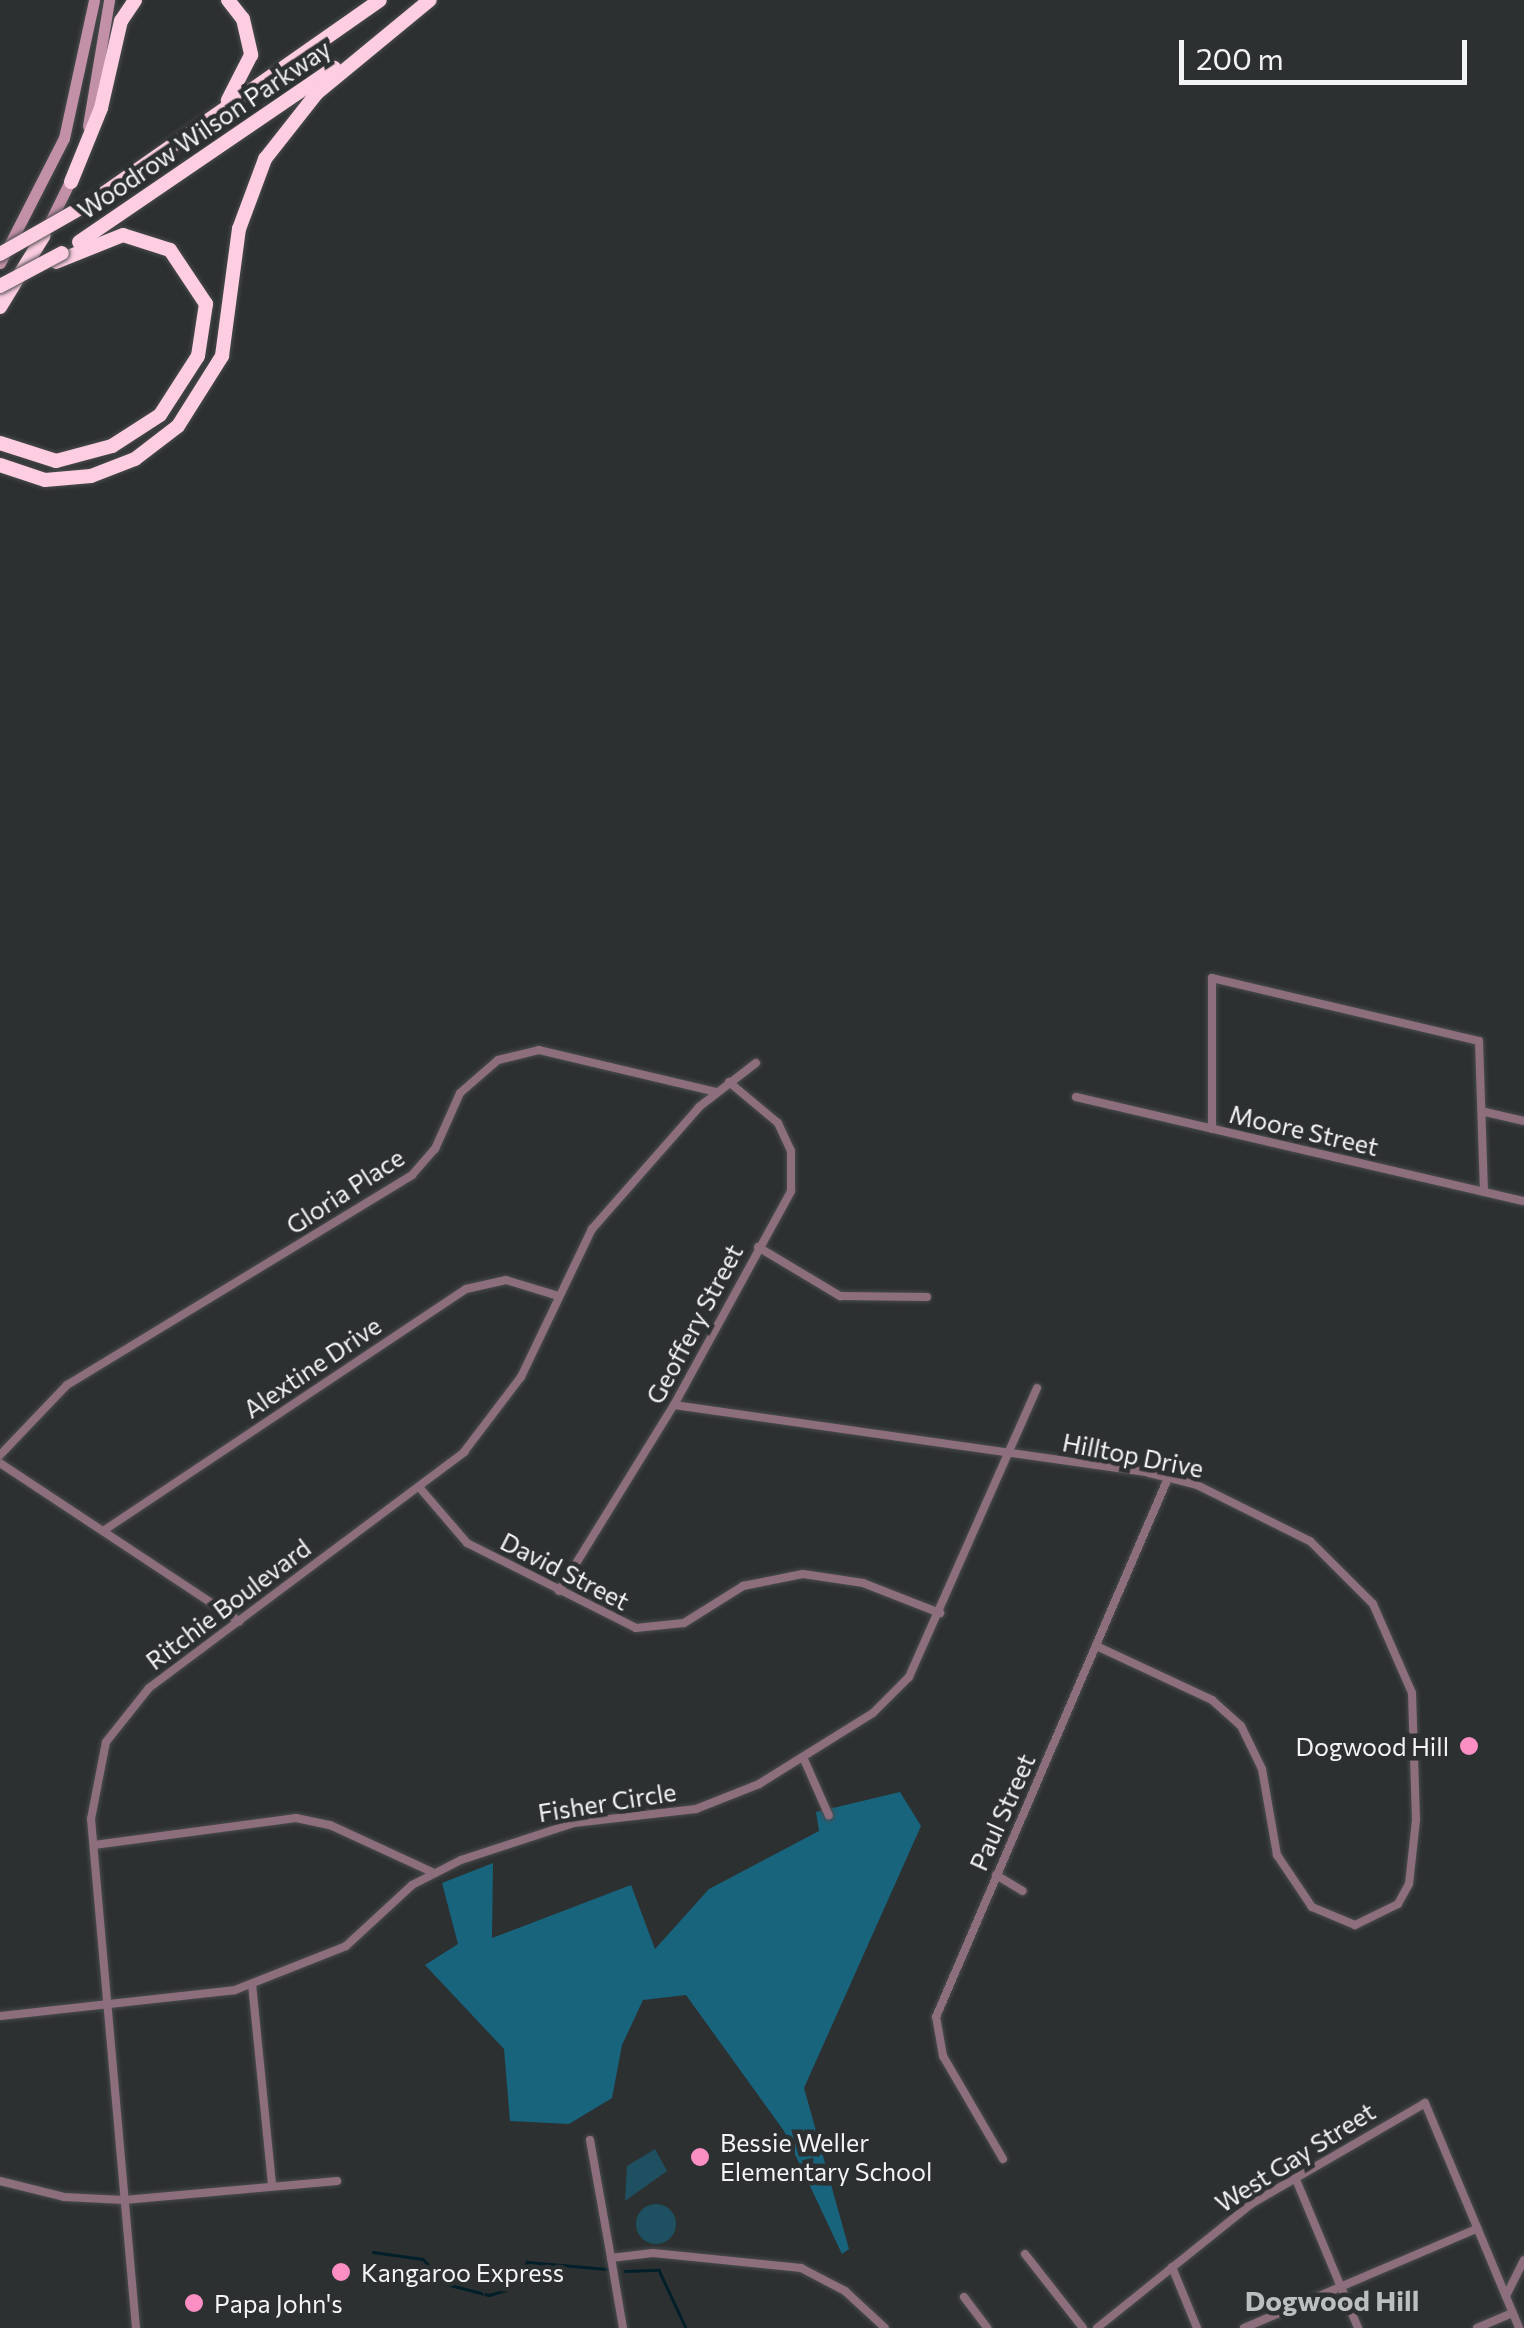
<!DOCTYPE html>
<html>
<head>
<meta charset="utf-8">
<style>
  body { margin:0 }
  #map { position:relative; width:1524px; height:2328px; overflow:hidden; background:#2d3031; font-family:Commissioner,sans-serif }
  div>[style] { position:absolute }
  .green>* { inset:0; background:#1f5061 }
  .round { border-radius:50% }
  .forest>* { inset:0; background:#18647d }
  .stream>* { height:2.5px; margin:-1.25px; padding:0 1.25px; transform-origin:1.25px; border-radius:1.25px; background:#011f29 }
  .roads { filter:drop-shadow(0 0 2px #494b4c) drop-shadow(0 0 2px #494b4c) }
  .minor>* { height:8px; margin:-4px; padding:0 4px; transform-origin:4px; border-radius:4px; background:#8d6e7c }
  .secondary>* { height:11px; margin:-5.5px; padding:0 5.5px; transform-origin:5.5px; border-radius:5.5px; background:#c290a7 }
  .motorway>* { height:14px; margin:-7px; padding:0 7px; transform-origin:7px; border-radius:7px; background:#fdcde2 }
  .bridges { filter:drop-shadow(0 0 2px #494b4c) drop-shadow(0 0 2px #494b4c) }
  .motorway-bridge>* { height:14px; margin:-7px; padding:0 7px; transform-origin:7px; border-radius:7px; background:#fdcde2 }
  .dots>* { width:28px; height:28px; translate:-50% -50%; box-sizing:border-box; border:5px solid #2d3031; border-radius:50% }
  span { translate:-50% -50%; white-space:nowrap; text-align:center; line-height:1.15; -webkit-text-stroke:9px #2d3031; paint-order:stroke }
  .street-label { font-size:25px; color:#f3f4f5 }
  .poi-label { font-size:25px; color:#f3f4f5 }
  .right { translate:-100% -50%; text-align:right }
  .left { translate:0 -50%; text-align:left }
  .neighbourhood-label { font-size:28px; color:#bbbfc0; font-weight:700 }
  .scale { position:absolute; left:1179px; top:40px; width:288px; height:45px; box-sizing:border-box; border:5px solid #f3f4f5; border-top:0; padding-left:12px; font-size:30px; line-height:35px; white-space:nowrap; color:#f3f4f5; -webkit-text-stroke:8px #2d3031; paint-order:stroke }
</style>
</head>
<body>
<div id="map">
  <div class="green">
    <i style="clip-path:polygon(655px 2149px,667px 2171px,625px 2201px,627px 2166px)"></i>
    <i class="round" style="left:636px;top:2204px;width:40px;height:40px"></i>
  </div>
  <div class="forest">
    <i style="clip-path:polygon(900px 1792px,921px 1826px,804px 2088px,849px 2249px,842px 2254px,784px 2131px,686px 1995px,643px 2000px,622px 2045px,612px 2098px,569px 2124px,510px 2121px,504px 2049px,425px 1965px,458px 1944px,442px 1883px,493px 1863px,492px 1938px,631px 1885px,655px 1949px,709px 1889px,819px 1831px,816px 1812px)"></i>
  </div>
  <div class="stream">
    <i style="left:373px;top:2252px;width:50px;rotate:8deg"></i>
    <i style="left:423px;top:2259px;width:34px;rotate:47deg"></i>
    <i style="left:446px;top:2284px;width:44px;rotate:14.3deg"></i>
    <i style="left:489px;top:2295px;width:18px;rotate:-16deg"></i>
    <i style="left:506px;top:2290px;width:35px;rotate:-53deg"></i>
    <i style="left:527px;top:2262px;width:80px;rotate:5deg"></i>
    <i style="left:625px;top:2271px;width:34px;rotate:-2deg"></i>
    <i style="left:659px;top:2270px;width:64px;rotate:65deg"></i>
  </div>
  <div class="roads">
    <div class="minor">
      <i style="left:1076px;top:1097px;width:460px;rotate:13.1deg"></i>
      <i style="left:1485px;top:1112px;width:40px;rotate:13deg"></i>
      <i style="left:1212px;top:1129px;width:151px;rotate:-90deg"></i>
      <i style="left:1212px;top:978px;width:274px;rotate:13.3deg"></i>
      <i style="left:1479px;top:1041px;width:151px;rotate:88.1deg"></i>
      <i style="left:758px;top:1247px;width:96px;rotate:30.9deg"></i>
      <i style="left:840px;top:1296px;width:87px;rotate:0.7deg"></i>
      <i style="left:674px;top:1405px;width:480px;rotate:8.1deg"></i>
      <i style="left:1149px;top:1473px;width:49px;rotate:14deg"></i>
      <i style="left:1197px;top:1485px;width:126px;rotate:26.4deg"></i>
      <i style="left:1310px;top:1541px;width:89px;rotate:45deg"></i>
      <i style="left:1373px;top:1604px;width:97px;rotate:66.3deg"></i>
      <i style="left:1412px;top:1693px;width:127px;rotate:88.2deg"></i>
      <i style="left:1416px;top:1820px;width:64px;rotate:96.2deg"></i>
      <i style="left:1409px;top:1884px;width:23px;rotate:119deg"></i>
      <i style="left:1398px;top:1904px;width:48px;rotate:154deg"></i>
      <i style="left:1355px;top:1925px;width:47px;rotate:-157.3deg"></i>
      <i style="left:1312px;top:1907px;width:63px;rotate:-123.9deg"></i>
      <i style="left:1277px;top:1855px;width:87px;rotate:-99.9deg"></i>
      <i style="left:1262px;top:1769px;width:48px;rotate:-116deg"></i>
      <i style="left:1241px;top:1726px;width:39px;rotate:-138deg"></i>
      <i style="left:1212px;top:1700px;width:128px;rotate:-155deg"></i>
      <i style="left:0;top:1455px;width:97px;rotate:-46.3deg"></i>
      <i style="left:67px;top:1385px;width:404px;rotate:-31.3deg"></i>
      <i style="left:412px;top:1175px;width:35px;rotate:-49deg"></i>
      <i style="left:435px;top:1149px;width:61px;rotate:-65.9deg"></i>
      <i style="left:460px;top:1093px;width:50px;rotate:-41deg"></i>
      <i style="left:498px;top:1060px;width:42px;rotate:-13.7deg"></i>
      <i style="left:539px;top:1050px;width:182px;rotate:13.3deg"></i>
      <i style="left:0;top:1463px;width:287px;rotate:33.5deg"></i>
      <i style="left:419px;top:1487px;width:74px;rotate:49.4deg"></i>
      <i style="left:467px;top:1543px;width:189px;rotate:26.7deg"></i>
      <i style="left:636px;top:1628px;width:48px;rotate:-5.9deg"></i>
      <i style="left:684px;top:1623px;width:70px;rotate:-32.1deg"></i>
      <i style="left:743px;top:1586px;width:61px;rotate:-11.3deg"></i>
      <i style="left:803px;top:1574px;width:61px;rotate:8.5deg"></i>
      <i style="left:863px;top:1583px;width:83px;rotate:21.3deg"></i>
      <i style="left:103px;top:1531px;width:436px;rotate:-33.7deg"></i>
      <i style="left:466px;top:1289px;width:41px;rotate:-12.7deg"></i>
      <i style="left:506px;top:1280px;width:51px;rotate:17deg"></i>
      <i style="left:559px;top:1591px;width:219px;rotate:-58.3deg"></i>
      <i style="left:674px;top:1405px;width:244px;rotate:-61.3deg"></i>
      <i style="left:791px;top:1191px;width:40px;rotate:-90deg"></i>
      <i style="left:791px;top:1151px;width:31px;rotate:-115deg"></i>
      <i style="left:778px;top:1123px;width:64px;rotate:-140.1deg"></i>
      <i style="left:803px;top:1757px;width:64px;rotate:66.2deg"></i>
      <i style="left:94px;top:1845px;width:204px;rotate:-7.6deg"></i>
      <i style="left:296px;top:1818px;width:35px;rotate:12deg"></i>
      <i style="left:330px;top:1825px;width:112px;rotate:24.7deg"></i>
      <i style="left:996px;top:1875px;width:31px;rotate:31deg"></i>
      <i style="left:252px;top:1984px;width:203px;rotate:84.3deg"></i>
      <i style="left:0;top:2016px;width:236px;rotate:-6.3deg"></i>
      <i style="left:235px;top:1990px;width:119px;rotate:-21.6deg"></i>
      <i style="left:346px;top:1946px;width:90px;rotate:-42.7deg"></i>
      <i style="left:412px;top:1885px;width:55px;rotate:-27deg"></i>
      <i style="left:461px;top:1860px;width:119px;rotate:-18.1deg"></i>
      <i style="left:574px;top:1823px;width:123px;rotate:-6.5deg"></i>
      <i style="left:696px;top:1809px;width:68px;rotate:-21.6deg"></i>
      <i style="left:759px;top:1784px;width:134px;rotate:-31.9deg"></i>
      <i style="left:873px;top:1713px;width:51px;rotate:-45deg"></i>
      <i style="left:909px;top:1677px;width:316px;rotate:-66.1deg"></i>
      <i style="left:590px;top:2140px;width:120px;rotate:79.9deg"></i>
      <i style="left:1003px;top:2159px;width:119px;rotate:-120.2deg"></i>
      <i style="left:943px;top:2056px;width:40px;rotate:-100deg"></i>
      <i style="left:936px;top:2017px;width:587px;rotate:-66.71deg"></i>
      <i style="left:0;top:2181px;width:66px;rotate:14deg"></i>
      <i style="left:64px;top:2197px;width:60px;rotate:2.9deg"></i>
      <i style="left:124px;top:2200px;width:214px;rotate:-5.1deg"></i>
      <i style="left:1297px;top:2182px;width:158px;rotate:67.3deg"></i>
      <i style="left:1025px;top:2254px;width:94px;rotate:51.9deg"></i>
      <i style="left:1172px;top:2267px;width:66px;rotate:67.7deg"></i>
      <i style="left:1506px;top:2296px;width:40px;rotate:-63.4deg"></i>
      <i style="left:964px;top:2297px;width:39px;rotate:53deg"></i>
      <i style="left:136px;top:2328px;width:511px;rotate:-95.05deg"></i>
      <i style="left:91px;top:1819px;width:78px;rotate:-79deg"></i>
      <i style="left:106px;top:1742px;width:69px;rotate:-51.5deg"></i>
      <i style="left:149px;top:1688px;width:394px;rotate:-36.8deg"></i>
      <i style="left:464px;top:1452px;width:94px;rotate:-52.8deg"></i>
      <i style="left:521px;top:1377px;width:164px;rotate:-64.4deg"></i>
      <i style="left:592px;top:1229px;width:162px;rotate:-48.7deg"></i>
      <i style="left:699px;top:1107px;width:72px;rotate:-37.7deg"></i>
      <i style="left:623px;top:2328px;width:71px;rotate:-99.7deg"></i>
      <i style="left:611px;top:2258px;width:42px;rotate:-6.8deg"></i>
      <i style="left:653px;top:2253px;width:149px;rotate:5.8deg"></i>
      <i style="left:801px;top:2268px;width:50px;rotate:27.6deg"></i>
      <i style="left:845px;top:2291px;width:54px;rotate:42.8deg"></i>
      <i style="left:1097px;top:2328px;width:198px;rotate:-38.8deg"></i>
      <i style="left:1251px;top:2204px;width:201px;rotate:-30.1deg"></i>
      <i style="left:1425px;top:2103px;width:244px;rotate:67.3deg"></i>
      <i style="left:1244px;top:2328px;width:254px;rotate:-23.1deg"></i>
      <i style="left:1477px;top:2328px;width:39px;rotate:-23deg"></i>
    </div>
    <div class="secondary">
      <i style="left:88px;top:126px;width:128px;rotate:-80.5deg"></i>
      <i style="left:47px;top:228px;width:57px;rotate:-63.9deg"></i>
      <i style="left:0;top:263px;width:140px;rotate:-62.9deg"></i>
      <i style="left:64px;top:138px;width:141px;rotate:-77.7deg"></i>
    </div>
    <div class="motorway">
      <i style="left:228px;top:0;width:24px;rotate:52deg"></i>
      <i style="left:243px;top:19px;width:37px;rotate:77deg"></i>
      <i style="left:251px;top:55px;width:51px;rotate:117.1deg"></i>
      <i style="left:71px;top:182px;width:80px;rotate:-67.9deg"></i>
      <i style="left:101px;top:108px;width:89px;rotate:-77.1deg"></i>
      <i style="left:121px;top:21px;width:25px;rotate:-56deg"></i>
      <i style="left:93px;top:201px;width:350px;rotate:-35deg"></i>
      <i style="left:79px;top:242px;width:309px;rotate:-34.3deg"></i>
      <i style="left:0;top:307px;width:84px;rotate:-58.6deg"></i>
      <i style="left:0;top:443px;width:59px;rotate:17.8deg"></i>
      <i style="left:56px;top:461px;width:58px;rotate:-15deg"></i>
      <i style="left:112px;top:446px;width:57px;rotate:-32.9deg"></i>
      <i style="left:160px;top:415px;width:70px;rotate:-57.2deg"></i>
      <i style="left:198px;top:356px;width:53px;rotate:-81.3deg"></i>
      <i style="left:206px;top:304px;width:65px;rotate:-123.7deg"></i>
      <i style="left:170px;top:250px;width:49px;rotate:-162.3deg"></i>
      <i style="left:123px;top:235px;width:72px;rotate:158.1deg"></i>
      <i style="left:0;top:465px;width:47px;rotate:18.4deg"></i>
      <i style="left:45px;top:480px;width:46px;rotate:-5deg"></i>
      <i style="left:91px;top:476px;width:47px;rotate:-21.1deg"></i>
      <i style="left:135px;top:459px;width:54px;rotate:-37.5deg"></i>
      <i style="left:178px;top:426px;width:83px;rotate:-57.8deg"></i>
      <i style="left:222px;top:356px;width:128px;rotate:-82.4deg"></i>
      <i style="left:239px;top:229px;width:75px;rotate:-69.6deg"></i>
      <i style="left:265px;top:159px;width:84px;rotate:-51.8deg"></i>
      <i style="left:317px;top:93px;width:146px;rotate:-39.5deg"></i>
    </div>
  </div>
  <div class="bridges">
    <div class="motorway-bridge">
      <i style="left:0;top:254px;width:107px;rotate:-29.7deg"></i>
      <i style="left:0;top:286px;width:70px;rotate:-28deg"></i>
    </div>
  </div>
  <div class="dots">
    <i style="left:1469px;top:1746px;background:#fb8fc4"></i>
    <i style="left:700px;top:2157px;background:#fb8fc4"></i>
    <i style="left:341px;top:2272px;background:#fb8fc4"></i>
    <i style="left:194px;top:2303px;background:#fb8fc4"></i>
  </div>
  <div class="street-label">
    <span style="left:204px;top:129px;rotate:-34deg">Woodrow Wilson Parkway</span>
    <span style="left:1304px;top:1130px;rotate:13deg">Moore Street</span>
    <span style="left:345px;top:1191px;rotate:-33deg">Gloria Place</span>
    <span style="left:694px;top:1324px;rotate:-62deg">Geoffery Street</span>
    <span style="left:312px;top:1367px;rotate:-34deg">Alextine Drive</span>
    <span style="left:1133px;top:1455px;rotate:11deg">Hilltop Drive</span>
    <span style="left:565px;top:1571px;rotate:27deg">David Street</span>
    <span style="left:228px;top:1604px;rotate:-37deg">Ritchie Boulevard</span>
    <span style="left:607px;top:1802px;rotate:-9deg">Fisher Circle</span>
    <span style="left:1002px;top:1812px;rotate:-66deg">Paul Street</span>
    <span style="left:1295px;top:2157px;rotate:-32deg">West Gay Street</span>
  </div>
  <div class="poi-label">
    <span class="right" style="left:1449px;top:1746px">Dogwood Hill</span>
    <span class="left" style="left:720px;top:2157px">Bessie Weller<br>Elementary School</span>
    <span class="left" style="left:361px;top:2272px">Kangaroo Express</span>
    <span class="left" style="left:214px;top:2303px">Papa John's</span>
  </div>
  <div class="neighbourhood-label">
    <span style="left:1332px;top:2300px">Dogwood Hill</span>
  </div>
  <div class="scale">200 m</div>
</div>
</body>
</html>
